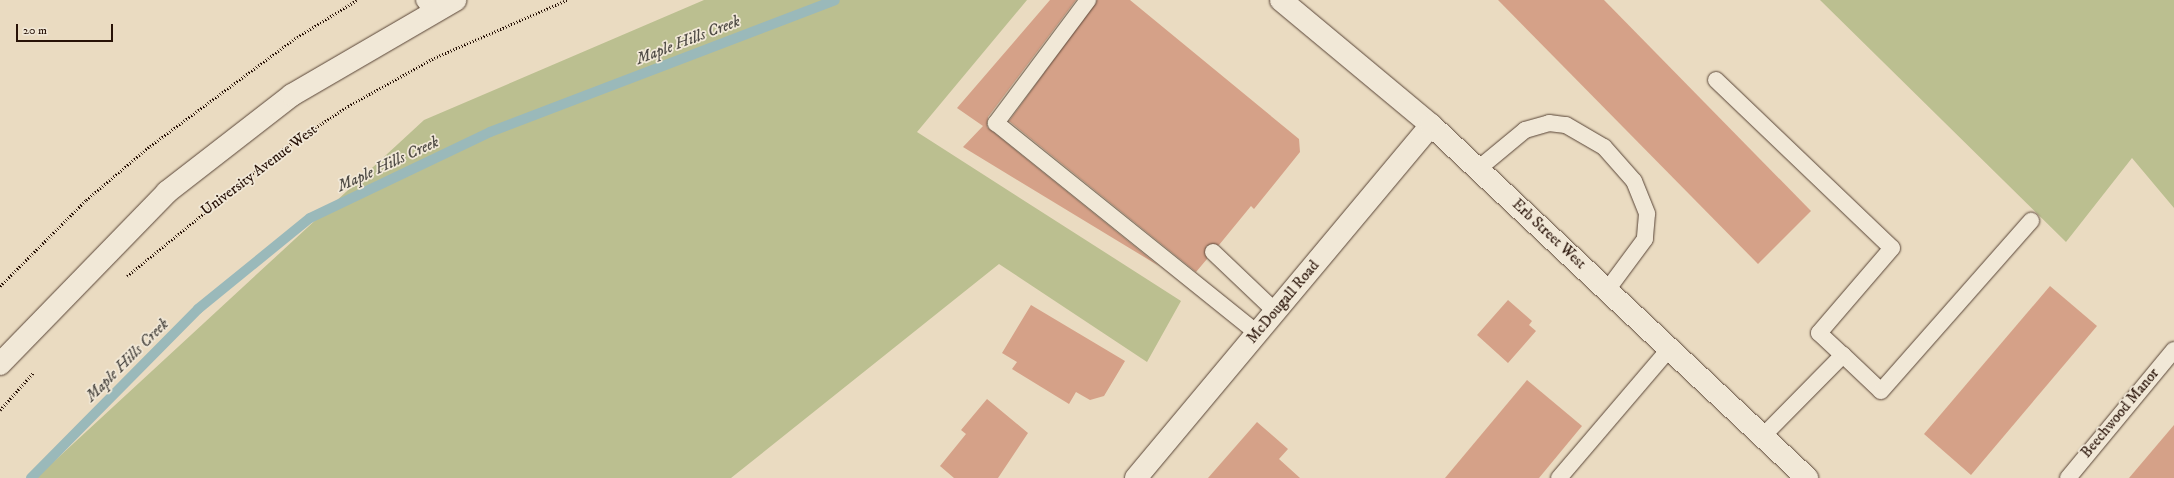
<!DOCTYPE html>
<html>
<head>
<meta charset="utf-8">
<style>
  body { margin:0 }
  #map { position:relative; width:2174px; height:478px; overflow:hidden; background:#eadbc1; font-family:"IM FELL DW Pica",serif }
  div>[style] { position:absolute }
  .green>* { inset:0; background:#bbbf90 }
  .stream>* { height:10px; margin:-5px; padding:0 5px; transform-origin:5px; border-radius:5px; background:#9ab9ba }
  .building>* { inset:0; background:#d5a188 }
  .path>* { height:2.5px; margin-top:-1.25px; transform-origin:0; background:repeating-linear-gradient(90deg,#281207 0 1px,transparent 0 3px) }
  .roads { filter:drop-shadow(0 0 1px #584436) drop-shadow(0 0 1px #584436) }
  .lane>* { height:16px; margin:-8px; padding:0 8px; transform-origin:8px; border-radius:8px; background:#f1e8d7 }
  .street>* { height:22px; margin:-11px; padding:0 11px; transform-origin:11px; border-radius:11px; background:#f1e8d7 }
  .secondary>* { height:22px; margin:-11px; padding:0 11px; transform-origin:11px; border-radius:11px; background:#f1e8d7 }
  span { translate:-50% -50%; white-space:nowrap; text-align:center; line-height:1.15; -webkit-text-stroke:3.5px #f1e8d7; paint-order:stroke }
  .street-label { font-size:15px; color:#281207 }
  .water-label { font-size:16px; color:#504c46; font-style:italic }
  .scale { position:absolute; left:16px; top:24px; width:97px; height:18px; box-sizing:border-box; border:2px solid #281207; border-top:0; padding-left:5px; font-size:12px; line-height:14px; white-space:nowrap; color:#281207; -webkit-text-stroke:3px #f1e8d7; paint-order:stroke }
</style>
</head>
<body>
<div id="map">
  <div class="green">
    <i style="clip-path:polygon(704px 0,1027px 0,917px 132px,1181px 301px,1147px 362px,999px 264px,731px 478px,36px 478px,424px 120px)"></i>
    <i style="clip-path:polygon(1820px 0,2174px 0,2174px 208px,2132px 158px,2066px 242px)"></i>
  </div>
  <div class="stream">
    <i style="left:31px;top:478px;width:238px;rotate:-45.3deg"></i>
    <i style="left:198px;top:309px;width:144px;rotate:-39.1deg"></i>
    <i style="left:310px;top:218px;width:199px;rotate:-25.5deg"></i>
    <i style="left:490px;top:132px;width:369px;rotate:-20.9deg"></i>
  </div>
  <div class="building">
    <i style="clip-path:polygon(1050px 0,1076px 0,988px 117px,987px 127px,1159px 266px,963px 147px,983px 126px,957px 108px)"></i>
    <i style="clip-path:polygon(1097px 0,1130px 0,1299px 139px,1300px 152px,1254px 209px,1251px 206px,1219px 245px,1206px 246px,1207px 259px,1196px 272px,1009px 121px)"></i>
    <i style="clip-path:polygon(1498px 0,1604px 0,1811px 211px,1758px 264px)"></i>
    <i style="clip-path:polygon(2050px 286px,2097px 326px,1971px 475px,1924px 434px)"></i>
    <i style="clip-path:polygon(1508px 300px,1532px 321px,1529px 325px,1536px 331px,1508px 363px,1477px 335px)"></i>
    <i style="clip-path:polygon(1031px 305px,1125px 361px,1104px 396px,1090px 400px,1076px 392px,1069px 404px,1012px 369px,1017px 362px,1002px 353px)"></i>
    <i style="clip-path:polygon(1527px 380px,1582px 426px,1539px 478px,1445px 478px)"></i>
    <i style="clip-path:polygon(987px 399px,1028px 433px,998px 478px,954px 478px,940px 466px,966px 434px,961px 430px)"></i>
    <i style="clip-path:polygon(1257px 422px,1288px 449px,1279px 459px,1300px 478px,1208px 478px)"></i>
    <i style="clip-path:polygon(2174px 425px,2174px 478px,2129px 478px)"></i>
  </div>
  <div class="path">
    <i style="left:127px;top:276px;width:198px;rotate:-39.2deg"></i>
    <i style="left:280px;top:151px;width:82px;rotate:-33.5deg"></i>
    <i style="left:348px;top:106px;width:98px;rotate:-29.2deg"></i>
    <i style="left:434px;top:58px;width:145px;rotate:-23.6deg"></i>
    <i style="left:0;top:286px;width:122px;rotate:-45deg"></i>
    <i style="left:86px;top:200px;width:84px;rotate:-40.2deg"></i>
    <i style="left:150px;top:146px;width:183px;rotate:-36.6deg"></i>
    <i style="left:297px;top:37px;width:70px;rotate:-31.7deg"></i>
    <i style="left:0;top:410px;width:50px;rotate:-48.3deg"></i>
  </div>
  <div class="roads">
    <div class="lane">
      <i style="left:424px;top:0;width:15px;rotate:53deg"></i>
      <i style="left:1088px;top:0;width:154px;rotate:126.8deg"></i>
      <i style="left:996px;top:123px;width:335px;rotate:38.8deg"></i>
      <i style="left:1716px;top:80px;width:243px;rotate:43.7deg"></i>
      <i style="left:1892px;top:248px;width:112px;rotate:130.7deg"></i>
      <i style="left:1819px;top:333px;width:33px;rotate:43deg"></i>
      <i style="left:1478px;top:169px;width:61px;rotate:-39.7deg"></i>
      <i style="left:1525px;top:130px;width:25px;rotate:-16deg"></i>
      <i style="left:1549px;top:123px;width:17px;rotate:7deg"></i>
      <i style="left:1566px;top:125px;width:44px;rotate:30.1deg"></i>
      <i style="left:1604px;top:147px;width:45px;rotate:48.6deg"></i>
      <i style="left:1634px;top:181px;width:35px;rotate:68deg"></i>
      <i style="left:1647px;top:214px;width:25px;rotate:95deg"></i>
      <i style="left:1645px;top:239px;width:62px;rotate:126.5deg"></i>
      <i style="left:1213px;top:252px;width:86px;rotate:43.6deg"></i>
      <i style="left:1763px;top:436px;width:114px;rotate:-45.4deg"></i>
      <i style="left:1843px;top:355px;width:52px;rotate:43.5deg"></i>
      <i style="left:1881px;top:391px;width:227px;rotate:-48.6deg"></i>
      <i style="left:1559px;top:478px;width:170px;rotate:-49.5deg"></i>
      <i style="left:2068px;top:478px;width:166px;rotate:-50.4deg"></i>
    </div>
    <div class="street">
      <i style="left:1136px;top:478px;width:460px;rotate:-50.1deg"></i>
    </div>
    <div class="secondary">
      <i style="left:1281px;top:0;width:195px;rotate:39.8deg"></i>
      <i style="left:1431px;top:125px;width:516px;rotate:43.19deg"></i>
      <i style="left:0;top:364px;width:240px;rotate:-45.8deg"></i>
      <i style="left:167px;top:192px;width:158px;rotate:-37.8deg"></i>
      <i style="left:292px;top:95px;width:189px;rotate:-30.2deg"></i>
    </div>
  </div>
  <div class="street-label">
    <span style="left:259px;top:170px;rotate:-37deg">University Avenue West</span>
    <span style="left:1549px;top:234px;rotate:43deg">Erb Street West</span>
    <span style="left:1283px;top:302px;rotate:-50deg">McDougall Road</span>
    <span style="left:2120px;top:413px;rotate:-50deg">Beechwood Manor</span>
  </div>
  <div class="water-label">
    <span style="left:688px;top:40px;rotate:-21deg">Maple Hills Creek</span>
    <span style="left:388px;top:164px;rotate:-25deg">Maple Hills Creek</span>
    <span style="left:127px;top:360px;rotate:-45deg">Maple Hills Creek</span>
  </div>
  <div class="scale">20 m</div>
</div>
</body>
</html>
